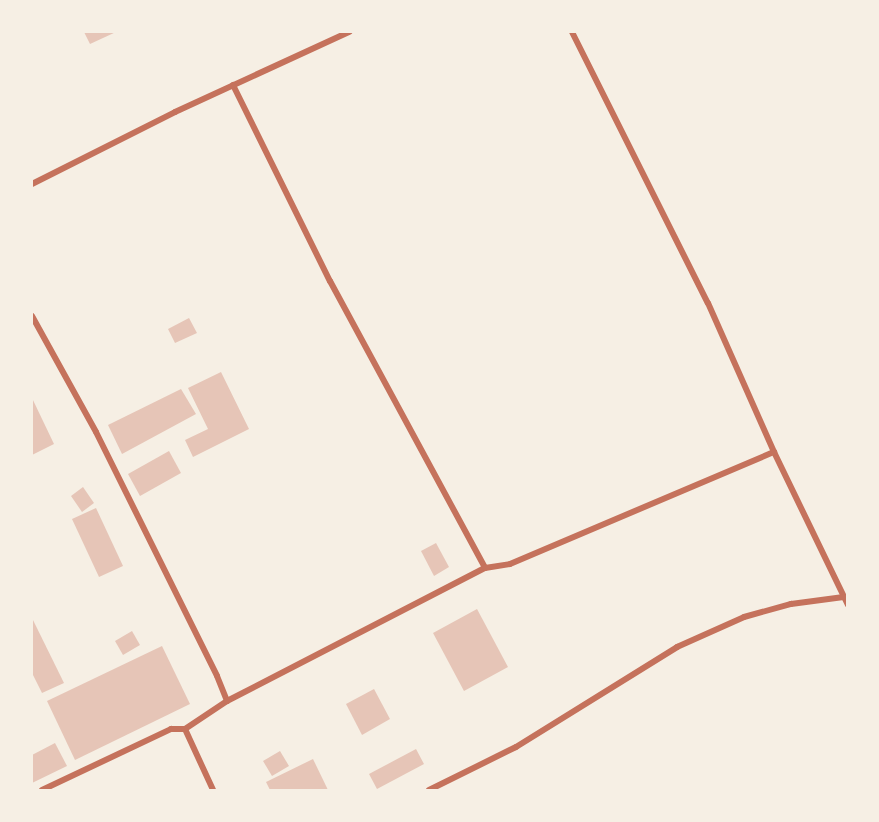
<!DOCTYPE html>
<html>
<head>
<meta charset="utf-8">
<style>
  body { margin:0 }
  #map { position:relative; width:879px; height:822px; overflow:hidden; background:#f6efe4; font-family:"Open Sans",sans-serif }
  div>[style] { position:absolute }
  .building>* { inset:0; background:#e6c5b7 }
  .minor>* { height:6px; margin:-3px; padding:0 3px; transform-origin:3px; border-radius:3px; background:#c5725c }
  span { translate:-50% -50%; white-space:nowrap; text-align:center; line-height:1.15; -webkit-text-stroke:4.5px #f6efe4; paint-order:stroke }
  .frame { position:absolute; inset:0; border:33px solid #f6efe4; pointer-events:none }
</style>
</head>
<body>
<div id="map">
  <div class="building">
    <i style="clip-path:polygon(84px 32px,116px 32px,90px 44px)"></i>
    <i style="clip-path:polygon(189px 318px,197px 333px,175px 343px,168px 329px)"></i>
    <i style="clip-path:polygon(221px 372px,249px 429px,193px 457px,185px 440px,208px 429px,188px 388px)"></i>
    <i style="clip-path:polygon(181px 389px,196px 414px,122px 454px,108px 425px)"></i>
    <i style="clip-path:polygon(32px 398px,54px 444px,32px 455px)"></i>
    <i style="clip-path:polygon(169px 451px,181px 473px,140px 496px,128px 474px)"></i>
    <i style="clip-path:polygon(83px 487px,94px 503px,82px 512px,71px 496px)"></i>
    <i style="clip-path:polygon(96px 508px,123px 566px,99px 577px,72px 519px)"></i>
    <i style="clip-path:polygon(436px 543px,449px 567px,434px 576px,421px 551px)"></i>
    <i style="clip-path:polygon(477px 609px,508px 667px,464px 691px,433px 633px)"></i>
    <i style="clip-path:polygon(32px 618px,64px 683px,42px 693px,32px 673px)"></i>
    <i style="clip-path:polygon(132px 631px,140px 645px,123px 655px,115px 641px)"></i>
    <i style="clip-path:polygon(162px 646px,190px 704px,75px 760px,47px 701px)"></i>
    <i style="clip-path:polygon(374px 689px,390px 719px,362px 735px,346px 704px)"></i>
    <i style="clip-path:polygon(55px 743px,67px 766px,32px 783px,32px 755px)"></i>
    <i style="clip-path:polygon(416px 749px,424px 764px,377px 789px,369px 774px)"></i>
    <i style="clip-path:polygon(280px 751px,289px 766px,272px 776px,263px 761px)"></i>
    <i style="clip-path:polygon(313px 759px,328px 790px,270px 790px,266px 782px)"></i>
  </div>
  <div class="minor">
    <i style="left:572px;top:32px;width:303px;rotate:63.4deg"></i>
    <i style="left:708px;top:303px;width:163px;rotate:66.1deg"></i>
    <i style="left:774px;top:452px;width:170px;rotate:64.2deg"></i>
    <i style="left:233px;top:85px;width:219px;rotate:63.7deg"></i>
    <i style="left:330px;top:281px;width:326px;rotate:61.6deg"></i>
    <i style="left:32px;top:184px;width:160px;rotate:-26.7deg"></i>
    <i style="left:175px;top:112px;width:192px;rotate:-24.7deg"></i>
    <i style="left:32px;top:316px;width:132px;rotate:61.1deg"></i>
    <i style="left:96px;top:432px;width:272px;rotate:63.6deg"></i>
    <i style="left:217px;top:676px;width:27px;rotate:68deg"></i>
    <i style="left:185px;top:729px;width:67px;rotate:65.3deg"></i>
    <i style="left:42px;top:790px;width:143px;rotate:-25.3deg"></i>
    <i style="left:171px;top:729px;width:14px"></i>
    <i style="left:185px;top:729px;width:50px;rotate:-33.7deg"></i>
    <i style="left:227px;top:701px;width:290px;rotate:-27.3deg"></i>
    <i style="left:485px;top:568px;width:25px;rotate:-9deg"></i>
    <i style="left:510px;top:564px;width:287px;rotate:-23deg"></i>
    <i style="left:429px;top:790px;width:97px;rotate:-26.3deg"></i>
    <i style="left:516px;top:747px;width:190px;rotate:-31.8deg"></i>
    <i style="left:677px;top:647px;width:73px;rotate:-24.1deg"></i>
    <i style="left:744px;top:617px;width:49px;rotate:-15.5deg"></i>
    <i style="left:791px;top:604px;width:53px;rotate:-7.5deg"></i>
  </div>
  <div class="frame"></div>
</div>
</body>
</html>
